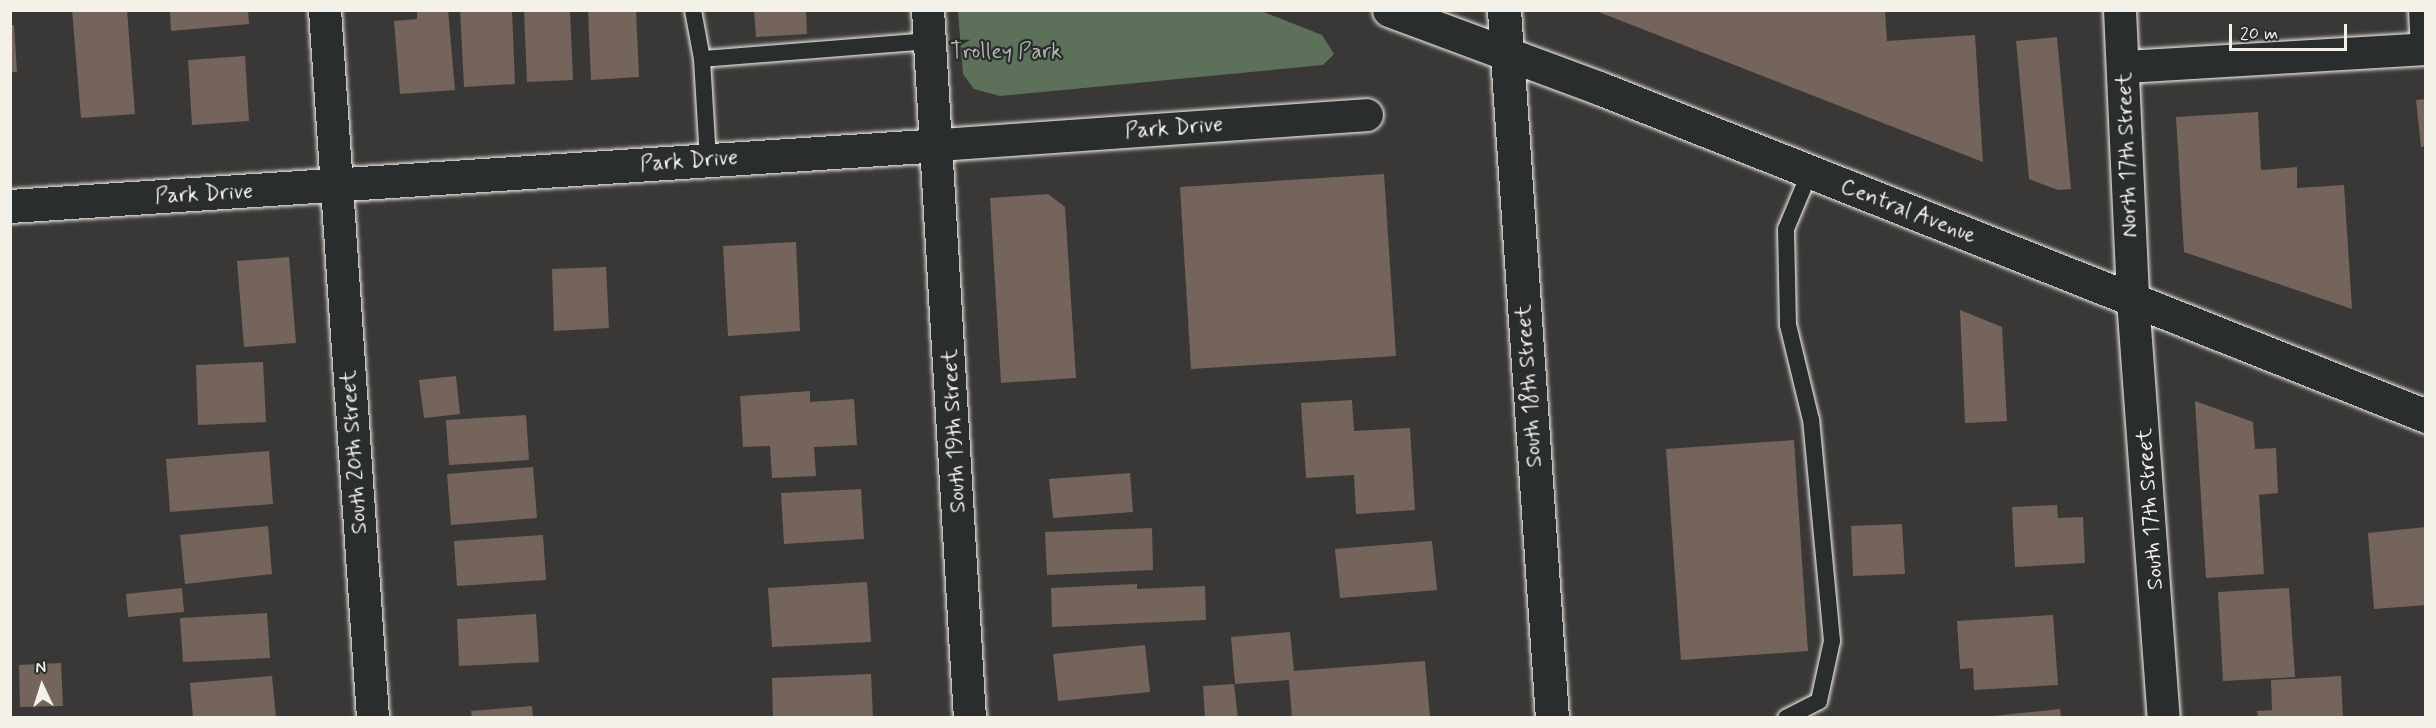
<!DOCTYPE html>
<html>
<head>
<meta charset="utf-8">
<style>
  body { margin:0 }
  #map { position:relative; width:2436px; height:728px; overflow:hidden; background:#393837; font-family:Mynerve,sans-serif }
  div>[style] { position:absolute }
  .green>* { inset:0; background:#5d705a }
  .building>* { inset:0; background:#74645b }
  .roads { filter:drop-shadow(0 0 2px #f4f1e8) drop-shadow(0 0 2px #f4f1e8) }
  .lane>* { height:16px; margin:-8px; padding:0 8px; transform-origin:8px; border-radius:8px; background:#2a2d2e }
  .street>* { height:32px; margin:-16px; padding:0 16px; transform-origin:16px; border-radius:16px; background:#2a2d2e }
  .secondary>* { height:33px; margin:-16.5px; padding:0 16.5px; transform-origin:16.5px; border-radius:16.5px; background:#2a2d2e }
  span { translate:-50% -50%; white-space:nowrap; text-align:center; line-height:1.15; -webkit-text-stroke:4.5px #2a2d2e; paint-order:stroke }
  .park-label { font-size:22px; color:#b0b7a8 }
  .street-label { font-size:22px; color:#f4f1e8 }
  .frame { position:absolute; inset:0; border:12px solid #f4f1e8; pointer-events:none }
  .north { position:absolute; left:12px; top:656px; width:60px; height:60px; -webkit-text-stroke:4px #2a2d2e; paint-order:stroke; rotate:356deg; font-size:16px; font-weight:700; line-height:24px; text-align:center; color:#f4f1e8 }
  .north::after { content:''; display:block; margin:auto; width:21px; height:27px; background:#f4f1e8; clip-path:polygon(50% 0,100% 100%,50% 72%,0 100%) }
  .scale { position:absolute; left:2229px; top:24px; width:118px; height:27px; box-sizing:border-box; border:3px solid #f4f1e8; border-top:0; padding-left:8px; font-size:18px; line-height:21px; white-space:nowrap; color:#f4f1e8; -webkit-text-stroke:4px #2a2d2e; paint-order:stroke }
</style>
</head>
<body>
<div id="map">
  <div class="green">
    <i style="clip-path:polygon(958px 11px,1261px 11px,1322px 35px,1334px 54px,1323px 65px,1000px 96px,974px 89px,963px 74px)"></i>
  </div>
  <div class="building">
    <i style="clip-path:polygon(72px 10px,127px 10px,135px 114px,81px 118px)"></i>
    <i style="clip-path:polygon(170px 10px,248px 10px,249px 24px,171px 31px)"></i>
    <i style="clip-path:polygon(417px 10px,448px 10px,455px 90px,400px 94px,394px 21px,417px 19px)"></i>
    <i style="clip-path:polygon(460px 10px,512px 10px,515px 84px,464px 87px)"></i>
    <i style="clip-path:polygon(524px 10px,570px 10px,573px 80px,527px 82px)"></i>
    <i style="clip-path:polygon(588px 10px,636px 10px,639px 77px,591px 80px)"></i>
    <i style="clip-path:polygon(754px 10px,806px 10px,807px 34px,756px 37px)"></i>
    <i style="clip-path:polygon(1885px 10px,1887px 41px,1975px 35px,1983px 162px,1596px 11px)"></i>
    <i style="clip-path:polygon(10px 25px,14px 25px,17px 72px,10px 72px)"></i>
    <i style="clip-path:polygon(2057px 37px,2071px 189px,2058px 190px,2029px 179px,2016px 41px)"></i>
    <i style="clip-path:polygon(245px 56px,249px 121px,192px 125px,188px 60px)"></i>
    <i style="clip-path:polygon(2426px 99px,2426px 146px,2421px 147px,2416px 100px)"></i>
    <i style="clip-path:polygon(2258px 112px,2261px 170px,2297px 167px,2297px 188px,2344px 185px,2352px 309px,2184px 252px,2176px 117px)"></i>
    <i style="clip-path:polygon(1384px 174px,1396px 356px,1191px 369px,1180px 187px)"></i>
    <i style="clip-path:polygon(1048px 194px,1065px 207px,1076px 378px,1001px 383px,990px 198px)"></i>
    <i style="clip-path:polygon(796px 242px,800px 331px,728px 336px,723px 246px)"></i>
    <i style="clip-path:polygon(289px 257px,296px 343px,244px 347px,237px 261px)"></i>
    <i style="clip-path:polygon(606px 267px,609px 328px,554px 331px,552px 269px)"></i>
    <i style="clip-path:polygon(1960px 310px,2002px 327px,2007px 421px,1965px 423px)"></i>
    <i style="clip-path:polygon(263px 362px,266px 422px,198px 425px,196px 365px)"></i>
    <i style="clip-path:polygon(456px 376px,460px 414px,424px 418px,419px 380px)"></i>
    <i style="clip-path:polygon(810px 391px,810px 402px,854px 399px,857px 445px,814px 447px,816px 476px,772px 478px,770px 446px,743px 447px,740px 396px)"></i>
    <i style="clip-path:polygon(1352px 400px,1354px 431px,1410px 428px,1415px 510px,1356px 514px,1354px 475px,1306px 478px,1301px 403px)"></i>
    <i style="clip-path:polygon(2195px 401px,2253px 422px,2255px 449px,2276px 448px,2278px 493px,2259px 495px,2264px 574px,2206px 578px)"></i>
    <i style="clip-path:polygon(526px 415px,529px 460px,449px 465px,446px 420px)"></i>
    <i style="clip-path:polygon(1794px 440px,1808px 651px,1681px 660px,1666px 449px)"></i>
    <i style="clip-path:polygon(269px 451px,273px 504px,170px 512px,166px 459px)"></i>
    <i style="clip-path:polygon(533px 467px,537px 518px,451px 525px,447px 474px)"></i>
    <i style="clip-path:polygon(1130px 473px,1133px 512px,1053px 518px,1049px 479px)"></i>
    <i style="clip-path:polygon(861px 489px,864px 539px,784px 544px,781px 493px)"></i>
    <i style="clip-path:polygon(2057px 505px,2058px 518px,2083px 517px,2085px 563px,2015px 567px,2012px 507px)"></i>
    <i style="clip-path:polygon(1902px 524px,1905px 574px,1853px 576px,1851px 526px)"></i>
    <i style="clip-path:polygon(268px 526px,272px 574px,185px 584px,180px 535px)"></i>
    <i style="clip-path:polygon(2426px 527px,2426px 605px,2374px 609px,2368px 533px)"></i>
    <i style="clip-path:polygon(1152px 528px,1153px 570px,1047px 575px,1045px 532px)"></i>
    <i style="clip-path:polygon(543px 535px,546px 580px,457px 586px,454px 541px)"></i>
    <i style="clip-path:polygon(1432px 541px,1437px 590px,1340px 598px,1335px 549px)"></i>
    <i style="clip-path:polygon(867px 582px,871px 642px,772px 647px,768px 588px)"></i>
    <i style="clip-path:polygon(1137px 584px,1137px 589px,1205px 586px,1206px 620px,1052px 627px,1051px 588px)"></i>
    <i style="clip-path:polygon(182px 588px,184px 612px,128px 617px,126px 594px)"></i>
    <i style="clip-path:polygon(2289px 588px,2295px 677px,2223px 681px,2218px 592px)"></i>
    <i style="clip-path:polygon(267px 613px,270px 658px,183px 662px,180px 618px)"></i>
    <i style="clip-path:polygon(536px 614px,539px 662px,459px 666px,457px 619px)"></i>
    <i style="clip-path:polygon(2053px 615px,2058px 685px,1974px 690px,1973px 668px,1960px 669px,1957px 621px)"></i>
    <i style="clip-path:polygon(1290px 632px,1294px 671px,1425px 661px,1430px 718px,1292px 718px,1289px 680px,1235px 684px,1231px 637px)"></i>
    <i style="clip-path:polygon(1145px 645px,1150px 692px,1058px 701px,1053px 654px)"></i>
    <i style="clip-path:polygon(61px 663px,63px 706px,20px 707px,19px 665px)"></i>
    <i style="clip-path:polygon(871px 674px,873px 718px,773px 718px,772px 678px)"></i>
    <i style="clip-path:polygon(272px 676px,276px 718px,193px 718px,190px 683px)"></i>
    <i style="clip-path:polygon(2341px 676px,2343px 718px,2258px 718px,2257px 711px,2272px 710px,2271px 680px)"></i>
    <i style="clip-path:polygon(1234px 684px,1238px 718px,1205px 718px,1203px 686px)"></i>
    <i style="clip-path:polygon(532px 706px,533px 718px,472px 718px,471px 711px)"></i>
    <i style="clip-path:polygon(2060px 709px,2061px 718px,1993px 718px,1993px 716px)"></i>
  </div>
  <div class="roads">
    <div class="lane">
      <i style="left:693px;top:10px;width:50px;rotate:79.6deg"></i>
      <i style="left:702px;top:59px;width:102px;rotate:86.6deg"></i>
      <i style="left:2417px;top:10px;width:39px;rotate:87deg"></i>
      <i style="left:702px;top:59px;width:230px;rotate:-4.5deg"></i>
      <i style="left:1786px;top:718px;width:37px;rotate:-27deg"></i>
      <i style="left:1819px;top:701px;width:61px;rotate:-77.8deg"></i>
      <i style="left:1832px;top:641px;width:222px;rotate:-95.4deg"></i>
      <i style="left:1811px;top:420px;width:98px;rotate:-103.6deg"></i>
      <i style="left:1788px;top:325px;width:96px;rotate:-91.2deg"></i>
      <i style="left:1786px;top:229px;width:60px;rotate:-67.3deg"></i>
    </div>
    <div class="street">
      <i style="left:325px;top:10px;width:710px;rotate:86.12deg"></i>
      <i style="left:928px;top:10px;width:709px;rotate:86.61deg"></i>
      <i style="left:2120px;top:10px;width:290px;rotate:87.4deg"></i>
      <i style="left:2133px;top:300px;width:419px;rotate:85.8deg"></i>
      <i style="left:2125px;top:67px;width:302px;rotate:-3.4deg"></i>
      <i style="left:940px;top:145px;width:428px;rotate:-4deg"></i>
    </div>
    <div class="secondary">
      <i style="left:1389px;top:10px;width:224px;rotate:20.4deg"></i>
      <i style="left:1599px;top:88px;width:890px;rotate:21.63deg"></i>
      <i style="left:1504px;top:10px;width:710px;rotate:86.12deg"></i>
      <i style="left:10px;top:206px;width:932px;rotate:-3.75deg"></i>
    </div>
  </div>
  <div class="park-label">
    <span style="left:1006px;top:53px">Trolley Park</span>
  </div>
  <div class="street-label">
    <span style="left:1174px;top:129px;rotate:-4deg">Park Drive</span>
    <span style="left:2128px;top:155px;rotate:-92deg">North 17th Street</span>
    <span style="left:689px;top:162px;rotate:-4deg">Park Drive</span>
    <span style="left:204px;top:195px;rotate:-3deg">Park Drive</span>
    <span style="left:1908px;top:212px;rotate:21deg">Central Avenue</span>
    <span style="left:1530px;top:386px;rotate:-94deg">South 18th Street</span>
    <span style="left:955px;top:431px;rotate:-93deg">South 19th Street</span>
    <span style="left:355px;top:452px;rotate:-94deg">South 20th Street</span>
    <span style="left:2151px;top:509px;rotate:-94deg">South 17th Street</span>
  </div>
  <div class="frame"></div>
  <div class="north">N</div>
  <div class="scale">20 m</div>
</div>
</body>
</html>
